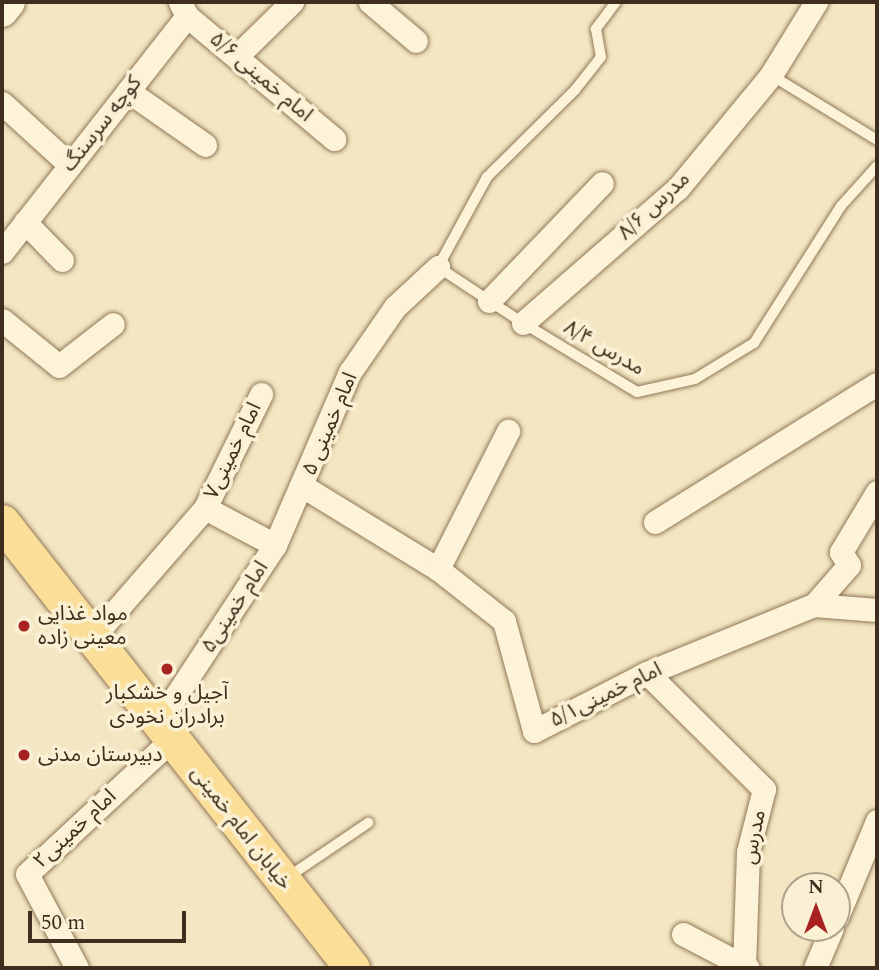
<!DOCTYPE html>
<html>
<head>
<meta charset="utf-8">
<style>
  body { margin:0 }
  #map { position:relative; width:879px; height:970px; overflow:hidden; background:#f4e6c3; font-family:Spectral,"Noto Sans Arabic",serif }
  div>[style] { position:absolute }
  .roads { filter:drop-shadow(0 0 2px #917757) drop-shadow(0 0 2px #917757) }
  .service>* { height:10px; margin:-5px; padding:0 5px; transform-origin:5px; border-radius:5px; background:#fdf3d8 }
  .minor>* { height:23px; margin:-11.5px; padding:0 11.5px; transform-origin:11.5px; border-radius:11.5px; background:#fdf3d8 }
  .secondary>* { height:32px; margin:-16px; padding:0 16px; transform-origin:16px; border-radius:16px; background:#fdf3d8 }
  .primary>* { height:35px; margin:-17.5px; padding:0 17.5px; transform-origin:17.5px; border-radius:17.5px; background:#fbde97 }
  .dots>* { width:19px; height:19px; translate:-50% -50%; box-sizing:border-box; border:4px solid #faf0d4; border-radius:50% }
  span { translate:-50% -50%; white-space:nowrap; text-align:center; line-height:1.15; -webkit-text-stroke:7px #faf0d4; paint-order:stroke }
  .street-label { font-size:21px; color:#3f2e1d }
  .poi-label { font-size:21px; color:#3f2e1d }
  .left { translate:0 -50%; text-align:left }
  .frame { position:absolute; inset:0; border:4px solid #3f2e1d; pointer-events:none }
  .north { position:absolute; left:781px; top:872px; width:70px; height:70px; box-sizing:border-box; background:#faf0d4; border:2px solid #afa28b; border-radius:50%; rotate:0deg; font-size:19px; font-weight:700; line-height:28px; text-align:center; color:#3f2e1d }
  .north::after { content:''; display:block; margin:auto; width:24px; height:32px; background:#a8221f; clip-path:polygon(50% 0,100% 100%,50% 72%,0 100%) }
  .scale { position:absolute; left:28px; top:911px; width:158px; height:32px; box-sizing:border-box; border:4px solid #3f2e1d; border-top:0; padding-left:9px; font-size:21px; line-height:24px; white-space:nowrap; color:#3f2e1d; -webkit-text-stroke:5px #faf0d4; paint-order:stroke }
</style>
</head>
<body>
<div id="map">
  <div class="roads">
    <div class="service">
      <i style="left:616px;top:2px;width:34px;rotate:127deg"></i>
      <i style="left:596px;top:29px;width:28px;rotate:80deg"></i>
      <i style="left:601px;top:57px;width:42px;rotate:128.2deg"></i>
      <i style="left:575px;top:90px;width:124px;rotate:135.3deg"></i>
      <i style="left:487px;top:177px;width:102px;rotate:118.6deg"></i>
      <i style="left:438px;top:267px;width:102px;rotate:33.4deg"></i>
      <i style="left:523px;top:323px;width:133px;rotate:31.2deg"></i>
      <i style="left:637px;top:392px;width:59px;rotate:-12.6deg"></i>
      <i style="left:695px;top:379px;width:69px;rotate:-31.4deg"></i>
      <i style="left:754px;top:343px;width:162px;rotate:-57.6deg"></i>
      <i style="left:841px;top:206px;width:54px;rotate:-48deg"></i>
      <i style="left:771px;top:75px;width:124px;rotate:31.5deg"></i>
      <i style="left:288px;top:877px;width:97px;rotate:-34deg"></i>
    </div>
    <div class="minor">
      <i style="left:370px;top:2px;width:60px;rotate:40.3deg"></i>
      <i style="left:187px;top:16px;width:192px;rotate:39.9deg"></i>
      <i style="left:238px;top:55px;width:76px;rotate:-44.5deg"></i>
      <i style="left:128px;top:91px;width:94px;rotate:35deg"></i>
      <i style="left:2px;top:103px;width:92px;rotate:42.4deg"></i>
      <i style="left:25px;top:222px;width:53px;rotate:45.8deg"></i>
      <i style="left:2px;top:252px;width:300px;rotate:-51.9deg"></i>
      <i style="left:187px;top:16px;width:16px;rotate:-117deg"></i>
      <i style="left:489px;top:301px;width:163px;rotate:-46.2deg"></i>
      <i style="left:2px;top:320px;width:73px;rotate:38.9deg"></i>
      <i style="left:59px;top:366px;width:68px;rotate:-37.9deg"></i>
      <i style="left:523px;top:323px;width:206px;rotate:-41.1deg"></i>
      <i style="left:678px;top:188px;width:146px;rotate:-50.5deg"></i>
      <i style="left:771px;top:75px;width:86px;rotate:-58.3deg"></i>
      <i style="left:304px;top:487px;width:157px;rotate:31.5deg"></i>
      <i style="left:438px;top:569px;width:84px;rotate:38.2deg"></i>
      <i style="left:504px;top:621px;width:114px;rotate:74.7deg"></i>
      <i style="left:534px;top:731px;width:127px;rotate:-27.2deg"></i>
      <i style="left:647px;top:673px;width:180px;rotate:-22.2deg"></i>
      <i style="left:814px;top:605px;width:53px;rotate:-48.8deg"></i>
      <i style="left:849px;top:565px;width:15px;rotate:-122deg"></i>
      <i style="left:841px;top:552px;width:70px;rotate:-59deg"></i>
      <i style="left:205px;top:508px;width:127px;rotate:-63.8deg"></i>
      <i style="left:655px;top:522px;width:261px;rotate:-31.9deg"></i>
      <i style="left:438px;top:569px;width:155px;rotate:-63.1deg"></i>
      <i style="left:814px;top:605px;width:63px;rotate:4.5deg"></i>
      <i style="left:92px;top:638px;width:172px;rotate:-49deg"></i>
      <i style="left:205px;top:508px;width:79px;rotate:27.9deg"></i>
      <i style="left:647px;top:673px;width:165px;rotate:44.8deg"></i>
      <i style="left:764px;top:789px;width:65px;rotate:104.3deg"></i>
      <i style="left:748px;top:852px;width:114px;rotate:92deg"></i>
      <i style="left:158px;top:723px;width:213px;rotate:-56.7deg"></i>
      <i style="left:275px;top:545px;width:189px;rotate:-66.6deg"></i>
      <i style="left:350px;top:372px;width:79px;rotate:-55.3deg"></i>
      <i style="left:395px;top:307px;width:59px;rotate:-42.9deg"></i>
      <i style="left:837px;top:917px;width:104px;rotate:-67.4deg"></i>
      <i style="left:683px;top:934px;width:73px;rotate:27.6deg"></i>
      <i style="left:77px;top:968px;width:106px;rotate:-118deg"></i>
      <i style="left:27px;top:874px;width:197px;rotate:-42.9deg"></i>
      <i style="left:815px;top:968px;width:43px;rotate:-67deg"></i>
    </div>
    <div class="secondary">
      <i style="left:2px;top:11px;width:11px;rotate:-52deg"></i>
    </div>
    <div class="primary">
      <i style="left:2px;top:522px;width:567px;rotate:51.88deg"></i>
    </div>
  </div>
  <div class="dots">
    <i style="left:24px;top:626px;background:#a8221f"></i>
    <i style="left:167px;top:669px;background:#a8221f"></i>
    <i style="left:24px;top:755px;background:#a8221f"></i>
  </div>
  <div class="street-label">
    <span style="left:261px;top:77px;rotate:40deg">امام خمینی ۵/۶</span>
    <span style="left:102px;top:124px;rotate:-52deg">کوچه سرسنگ</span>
    <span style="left:654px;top:206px;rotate:-43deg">مدرس ۸/۶</span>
    <span style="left:604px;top:348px;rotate:30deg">مدرس ۸/۴</span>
    <span style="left:330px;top:424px;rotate:-67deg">امام خمینی ۵</span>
    <span style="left:233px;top:451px;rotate:-64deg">امام خمینی۷</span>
    <span style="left:235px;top:607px;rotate:-57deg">امام خمینی۵</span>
    <span style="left:606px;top:695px;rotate:-26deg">امام خمینی۵/۱</span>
    <span style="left:241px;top:828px;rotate:52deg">خیابان امام خمینی</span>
    <span style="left:75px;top:829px;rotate:-43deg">امام خمینی۲</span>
    <span style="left:754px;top:837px;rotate:-79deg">مدرس</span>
  </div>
  <div class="poi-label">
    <span class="left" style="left:38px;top:626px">مواد غذایی<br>معینی زاده</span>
    <span style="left:167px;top:705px">آجیل و خشکبار<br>برادران نخودی</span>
    <span class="left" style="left:38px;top:755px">دبیرستان مدنی</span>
  </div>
  <div class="frame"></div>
  <div class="north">N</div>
  <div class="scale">50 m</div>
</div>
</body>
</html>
